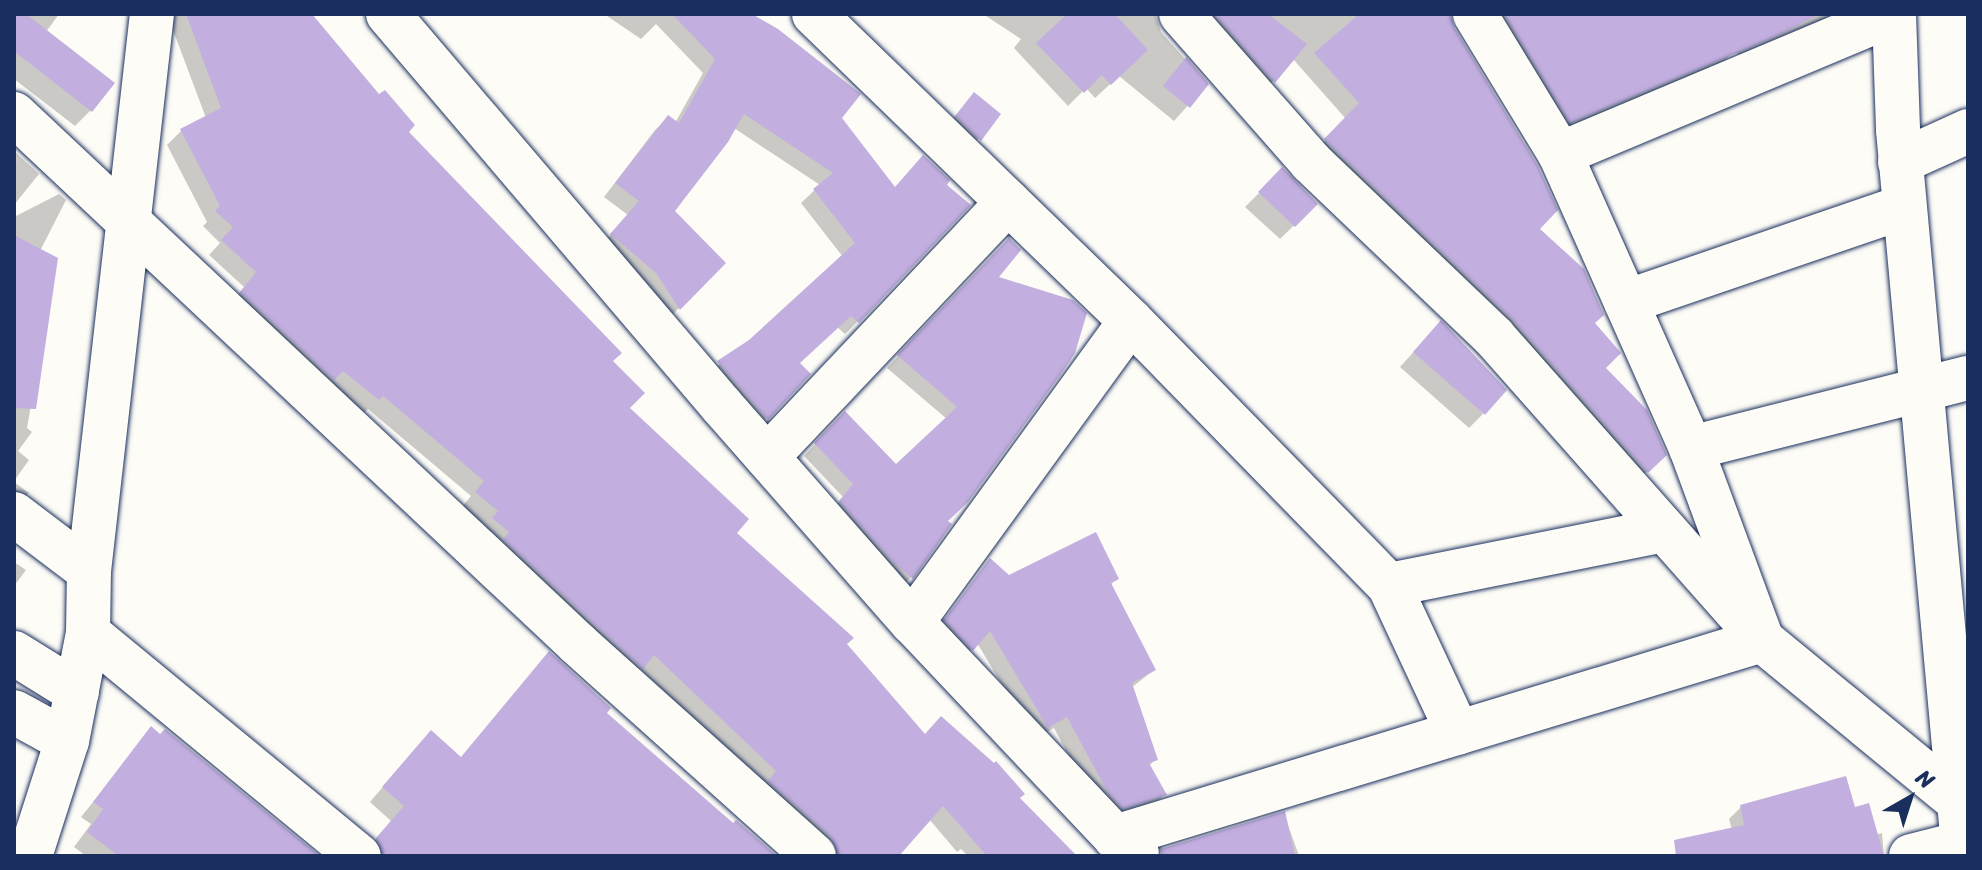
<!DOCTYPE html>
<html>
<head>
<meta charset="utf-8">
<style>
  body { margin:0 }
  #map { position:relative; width:1982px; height:870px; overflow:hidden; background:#fdfcf7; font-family:Sriracha,sans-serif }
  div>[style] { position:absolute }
  .shadow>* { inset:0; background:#0003 }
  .building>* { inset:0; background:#c3afdf }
  .roads { filter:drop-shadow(0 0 2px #1b2f5e) drop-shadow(0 0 2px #1b2f5e) }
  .minor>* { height:44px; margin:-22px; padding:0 22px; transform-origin:22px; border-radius:22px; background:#fdfcf7 }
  span { translate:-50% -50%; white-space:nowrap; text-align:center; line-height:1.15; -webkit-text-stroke:7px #fdfcf7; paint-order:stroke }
  .frame { position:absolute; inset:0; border:16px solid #1b2f5e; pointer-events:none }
  .north { position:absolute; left:1870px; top:758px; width:80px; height:80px; -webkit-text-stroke:6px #fdfcf7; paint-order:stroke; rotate:39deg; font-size:22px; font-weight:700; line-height:32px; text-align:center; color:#1b2f5e }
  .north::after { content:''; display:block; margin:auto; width:28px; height:36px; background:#1b2f5e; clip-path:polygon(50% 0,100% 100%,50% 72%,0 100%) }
</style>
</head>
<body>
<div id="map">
  <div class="shadow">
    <i style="clip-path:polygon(14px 14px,59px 14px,46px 32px,91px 110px,75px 126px,14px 79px)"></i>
    <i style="clip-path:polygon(167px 14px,309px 14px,406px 132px,611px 362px,627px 408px,734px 533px,845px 644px,924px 737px,1018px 799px,1074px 856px,968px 856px,961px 849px,957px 852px,929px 819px,896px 856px,820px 856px,764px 786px,640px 669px,628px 681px,480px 533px,485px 526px,462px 507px,471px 496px,368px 409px,364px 413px,228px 307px,244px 287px,209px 255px,220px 243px,203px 226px,207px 222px,167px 145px,181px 131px,206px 118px)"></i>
    <i style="clip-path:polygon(604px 14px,748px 14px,839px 118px,894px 189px,858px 321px,845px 334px,837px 327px,797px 363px,808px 374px,754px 431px,705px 375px,750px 342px,843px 257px,801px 203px,820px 185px,734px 128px,672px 211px,724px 263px,666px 321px,599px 248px,628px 215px,604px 197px,655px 130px,668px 118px,675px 123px,703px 73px,656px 24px,641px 39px)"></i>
    <i style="clip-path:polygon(983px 14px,1155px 14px,1161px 32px,1207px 84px,1174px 121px,1119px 76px,1095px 98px,1086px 88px,1068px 106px,1014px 48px,1021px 39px)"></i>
    <i style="clip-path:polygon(1188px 14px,1448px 14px,1538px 229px,1593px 324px,1603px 368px,1664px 455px,1632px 486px,1311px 155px,1346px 119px,1293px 59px,1260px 96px)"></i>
    <i style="clip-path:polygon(1481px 14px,1697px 14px,1732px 53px,1718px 68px,1555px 136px)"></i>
    <i style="clip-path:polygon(1718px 14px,1841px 14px,1739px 57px)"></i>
    <i style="clip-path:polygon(974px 95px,999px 115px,965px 153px,942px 131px)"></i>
    <i style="clip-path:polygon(14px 151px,39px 174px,14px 205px)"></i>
    <i style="clip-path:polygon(1282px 170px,1316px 204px,1280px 239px,1245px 207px)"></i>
    <i style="clip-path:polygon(59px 194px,66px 200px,40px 251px,56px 259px,27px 428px,32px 432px,18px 451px,29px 460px,14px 481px,14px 217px)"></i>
    <i style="clip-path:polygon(997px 252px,996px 278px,946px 521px,911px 577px,900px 589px,829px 514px,843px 497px,804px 456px,845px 413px,896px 466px,947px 419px,887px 368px)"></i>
    <i style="clip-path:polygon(1427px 337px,1483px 414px,1469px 428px,1400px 367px)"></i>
    <i style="clip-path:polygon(14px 482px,29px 493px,14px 507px)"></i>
    <i style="clip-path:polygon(990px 561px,1009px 577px,1117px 579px,1110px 585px,1154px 670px,1131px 688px,1156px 759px,1149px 766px,1164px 795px,1152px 807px,1109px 820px,1096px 806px,1054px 728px,1035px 739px,977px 643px,959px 662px,933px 634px)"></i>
    <i style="clip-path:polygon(14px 562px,26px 570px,14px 586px)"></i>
    <i style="clip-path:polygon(604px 714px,772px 856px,363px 854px,391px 821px,370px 802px,417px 747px,460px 758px)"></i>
    <i style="clip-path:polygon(152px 729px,317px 856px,86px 856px,74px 847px,91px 824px,81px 817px)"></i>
    <i style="clip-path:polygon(1741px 807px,1854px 810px,1876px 835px,1882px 833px,1884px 856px,1724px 856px,1732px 830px,1729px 819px)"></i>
    <i style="clip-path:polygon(1284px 814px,1299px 856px,1172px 856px)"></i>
  </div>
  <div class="building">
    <i style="clip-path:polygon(14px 14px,26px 14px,115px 83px,92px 112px,14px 51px)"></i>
    <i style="clip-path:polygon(186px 14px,312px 14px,379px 94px,385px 90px,415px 125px,409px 132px,622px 353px,613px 361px,645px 393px,630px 408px,749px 519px,737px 533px,854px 638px,847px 644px,925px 734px,941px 716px,994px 763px,996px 761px,1025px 794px,1020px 798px,1077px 856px,987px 856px,943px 806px,899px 856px,838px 856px,831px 837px,768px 781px,776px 771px,654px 655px,643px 669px,503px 539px,509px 532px,492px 518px,498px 511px,475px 492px,484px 481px,383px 396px,379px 400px,343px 371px,334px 380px,240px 292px,256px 272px,221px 240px,233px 227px,215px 211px,220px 206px,180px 129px,221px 108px)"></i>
    <i style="clip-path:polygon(672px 14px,752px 14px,778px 29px,861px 94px,842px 118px,895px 187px,923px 155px,950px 180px,947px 185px,971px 205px,859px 323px,851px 316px,800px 363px,811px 374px,768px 420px,717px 361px,749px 340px,855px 243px,813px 189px,833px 173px,744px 114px,728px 142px,675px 211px,726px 263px,680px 310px,656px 273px,610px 234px,639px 201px,615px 183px,668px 115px,679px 123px,715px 59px)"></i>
    <i style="clip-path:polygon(1067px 14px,1115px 14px,1148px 50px,1111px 85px,1102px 75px,1084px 93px,1036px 43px)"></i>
    <i style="clip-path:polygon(1214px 14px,1268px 14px,1307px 44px,1275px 83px)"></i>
    <i style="clip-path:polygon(1359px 14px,1450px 14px,1454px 27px,1538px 166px,1558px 210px,1540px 229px,1584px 269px,1604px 315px,1595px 323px,1621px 353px,1606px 368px,1647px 410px,1667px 455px,1648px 473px,1513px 320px,1324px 139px,1359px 103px,1314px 53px)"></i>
    <i style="clip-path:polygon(1504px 14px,1819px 14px,1781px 34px,1570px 123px)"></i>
    <i style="clip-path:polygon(1186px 57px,1209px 84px,1190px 108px,1163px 86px)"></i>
    <i style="clip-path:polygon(974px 92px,1001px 114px,981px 141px,955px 116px)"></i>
    <i style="clip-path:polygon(1282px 167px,1318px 204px,1295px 227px,1258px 192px)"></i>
    <i style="clip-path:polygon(14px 235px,58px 258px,36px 409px,14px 408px)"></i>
    <i style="clip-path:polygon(1009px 238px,1021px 250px,999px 277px,1073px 300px,1087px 313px,1075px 353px,1061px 374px,968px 502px,948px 521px,952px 524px,913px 579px,894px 563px,839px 501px,853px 484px,814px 443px,845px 411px,896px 464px,957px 407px,897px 355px)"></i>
    <i style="clip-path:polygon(1441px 320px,1507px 390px,1485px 415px,1413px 352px)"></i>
    <i style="clip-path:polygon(1096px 532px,1119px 579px,1111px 583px,1156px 670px,1132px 683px,1158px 760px,1149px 763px,1167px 795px,1123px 809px,1108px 793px,1067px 717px,1048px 728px,990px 631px,973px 651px,944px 620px,990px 558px,1009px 575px)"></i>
    <i style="clip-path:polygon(549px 651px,611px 708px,607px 713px,733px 823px,736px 820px,777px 856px,383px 856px,376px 838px,404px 806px,382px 787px,431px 730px,461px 757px)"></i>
    <i style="clip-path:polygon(151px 726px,160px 734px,165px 729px,320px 856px,119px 856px,87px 832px,103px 809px,93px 802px)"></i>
    <i style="clip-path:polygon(1846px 776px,1855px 807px,1869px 803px,1884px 856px,1676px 856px,1674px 840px,1744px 825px,1740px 805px)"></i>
    <i style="clip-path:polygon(1285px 811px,1295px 856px,1162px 856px,1161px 849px)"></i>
  </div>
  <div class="roads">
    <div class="minor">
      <i style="left:388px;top:14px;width:515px;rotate:49.57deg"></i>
      <i style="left:722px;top:406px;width:288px;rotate:48.7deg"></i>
      <i style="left:912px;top:622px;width:296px;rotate:46.6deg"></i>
      <i style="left:1115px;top:837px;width:27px;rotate:36deg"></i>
      <i style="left:814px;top:14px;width:441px;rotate:44.1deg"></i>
      <i style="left:1131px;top:321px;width:369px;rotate:45.7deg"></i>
      <i style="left:1389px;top:585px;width:163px;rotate:65deg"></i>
      <i style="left:1181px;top:14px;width:197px;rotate:48.7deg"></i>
      <i style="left:1311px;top:162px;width:253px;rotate:43.7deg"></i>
      <i style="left:1494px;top:337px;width:405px;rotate:48.5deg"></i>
      <i style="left:1762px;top:640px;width:255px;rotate:39.4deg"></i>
      <i style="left:1894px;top:14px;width:116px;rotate:88deg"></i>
      <i style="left:1898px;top:130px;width:729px;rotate:84.81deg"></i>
      <i style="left:14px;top:114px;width:774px;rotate:43.22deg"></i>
      <i style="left:578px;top:644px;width:317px;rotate:41.9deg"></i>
      <i style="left:1560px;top:154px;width:361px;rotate:-22.8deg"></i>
      <i style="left:1900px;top:162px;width:75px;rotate:-24.5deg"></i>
      <i style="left:1626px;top:302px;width:294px;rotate:-18.9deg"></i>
      <i style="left:1691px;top:448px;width:286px;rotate:-14.2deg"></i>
      <i style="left:767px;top:457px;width:351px;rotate:-46.6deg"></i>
      <i style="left:14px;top:514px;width:94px;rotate:37.2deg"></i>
      <i style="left:1389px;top:585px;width:281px;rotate:-11.3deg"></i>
      <i style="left:912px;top:622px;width:372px;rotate:-54deg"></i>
      <i style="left:88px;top:633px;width:351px;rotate:39.5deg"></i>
      <i style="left:14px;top:653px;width:74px;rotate:31.8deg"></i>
      <i style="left:14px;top:712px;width:60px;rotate:28.7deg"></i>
      <i style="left:1115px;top:837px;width:676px;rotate:-16.93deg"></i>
      <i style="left:1762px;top:640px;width:205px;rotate:-110.3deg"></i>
      <i style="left:1691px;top:448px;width:322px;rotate:-114deg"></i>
      <i style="left:1560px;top:154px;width:164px;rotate:-121.3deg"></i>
      <i style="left:30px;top:856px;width:121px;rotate:-72.2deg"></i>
      <i style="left:67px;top:741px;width:110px;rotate:-79deg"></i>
      <i style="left:88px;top:633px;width:62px;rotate:-89.1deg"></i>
      <i style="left:89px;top:571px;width:561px;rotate:-83.55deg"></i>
      <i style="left:1911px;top:856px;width:54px;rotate:-14deg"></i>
    </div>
  </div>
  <div class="frame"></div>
  <div class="north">N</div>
</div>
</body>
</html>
